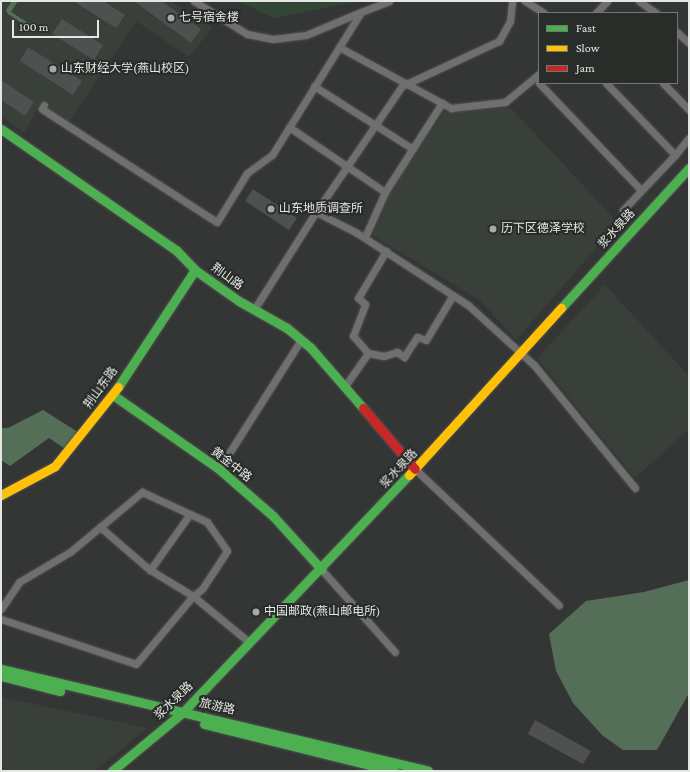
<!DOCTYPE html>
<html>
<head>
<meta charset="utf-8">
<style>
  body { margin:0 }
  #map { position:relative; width:690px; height:772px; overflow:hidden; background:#343635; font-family:"Crimson Pro","Noto Sans SC",serif }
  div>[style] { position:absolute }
  .built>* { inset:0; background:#384039 }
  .green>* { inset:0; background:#324635 }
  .forest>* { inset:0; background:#546e58 }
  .building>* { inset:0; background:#4f5150 }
  .roads { filter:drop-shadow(0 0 1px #515251) drop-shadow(0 0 1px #515251) }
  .street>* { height:7px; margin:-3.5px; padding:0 3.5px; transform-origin:3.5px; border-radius:3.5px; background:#6e6f6e }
  .fast>* { height:9px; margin:-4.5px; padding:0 4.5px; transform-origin:4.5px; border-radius:4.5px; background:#4caf50 }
  .slow>* { height:9px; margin:-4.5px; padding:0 4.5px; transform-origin:4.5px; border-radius:4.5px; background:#ffc107 }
  .jam>* { height:9px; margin:-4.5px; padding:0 4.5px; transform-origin:4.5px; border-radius:4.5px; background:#c62828 }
  .dots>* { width:11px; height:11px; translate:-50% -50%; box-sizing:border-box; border:2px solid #292d2a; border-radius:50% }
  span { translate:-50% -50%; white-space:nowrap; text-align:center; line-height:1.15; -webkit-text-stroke:4px #292d2a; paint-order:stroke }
  .poi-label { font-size:12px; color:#e5e7e5 }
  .left { translate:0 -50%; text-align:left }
  .street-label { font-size:12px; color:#e5e7e5 }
  .frame { position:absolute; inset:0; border:2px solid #e5e7e5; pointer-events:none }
  .legend { position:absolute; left:538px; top:12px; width:140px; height:72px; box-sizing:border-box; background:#292d2a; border:1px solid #747775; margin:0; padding:5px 7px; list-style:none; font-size:12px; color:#e5e7e5 }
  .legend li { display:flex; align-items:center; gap:8px; height:20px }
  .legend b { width:20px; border:1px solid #747775 }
  .scale { position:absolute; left:12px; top:20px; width:87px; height:18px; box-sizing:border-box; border:2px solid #e5e7e5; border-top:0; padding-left:5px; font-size:12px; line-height:14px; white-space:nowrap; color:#e5e7e5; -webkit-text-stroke:3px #292d2a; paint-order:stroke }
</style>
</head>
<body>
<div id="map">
  <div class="built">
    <i style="clip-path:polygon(1px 1px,171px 1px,212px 28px,189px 57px,136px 21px,69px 122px,41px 103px,24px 133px,1px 116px)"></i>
    <i style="clip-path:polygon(511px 108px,618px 223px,516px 340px,481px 301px,372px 235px,389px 194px,443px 112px)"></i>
    <i style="clip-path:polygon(605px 285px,689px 376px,689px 429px,635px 478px,537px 358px)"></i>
    <i style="clip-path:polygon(1px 697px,147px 728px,95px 771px,1px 771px)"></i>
  </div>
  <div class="green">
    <i style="clip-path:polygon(237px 1px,361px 1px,274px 18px)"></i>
  </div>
  <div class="forest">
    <i style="clip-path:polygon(12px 1px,18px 1px,11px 12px,30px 24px,28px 27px,8px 14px,6px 10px)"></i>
    <i style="clip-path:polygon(43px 410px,78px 432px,65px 449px,49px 438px,10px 466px,1px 460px,1px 428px,8px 428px)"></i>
    <i style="clip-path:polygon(689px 580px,689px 693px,657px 750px,623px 750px,602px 735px,573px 703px,556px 671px,549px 634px,586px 601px,644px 592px)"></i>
  </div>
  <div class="building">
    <i style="clip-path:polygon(73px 1px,103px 1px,125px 15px,116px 28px)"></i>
    <i style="clip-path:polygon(134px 1px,161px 1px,201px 29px,191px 43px)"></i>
    <i style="clip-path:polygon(62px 19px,103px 45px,94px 60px,52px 34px)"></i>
    <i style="clip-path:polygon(28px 47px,82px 81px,73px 95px,20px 61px)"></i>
    <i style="clip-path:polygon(1px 80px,34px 102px,25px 116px,1px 100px)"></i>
    <i style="clip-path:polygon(253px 189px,297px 218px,289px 230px,245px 201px)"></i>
    <i style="clip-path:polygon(535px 720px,591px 751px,583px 764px,528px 734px)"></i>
  </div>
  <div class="roads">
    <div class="street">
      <i style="left:194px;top:1px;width:62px;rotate:31.9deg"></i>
      <i style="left:247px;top:34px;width:26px;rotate:11deg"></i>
      <i style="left:273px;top:39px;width:33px;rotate:-7deg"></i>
      <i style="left:306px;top:35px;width:60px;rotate:-22.7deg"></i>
      <i style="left:525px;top:1px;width:22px;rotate:32deg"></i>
      <i style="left:639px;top:1px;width:21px;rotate:35deg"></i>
      <i style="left:596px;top:13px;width:16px;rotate:-47deg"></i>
      <i style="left:677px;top:32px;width:16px;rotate:43deg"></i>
      <i style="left:339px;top:47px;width:128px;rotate:28.6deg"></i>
      <i style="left:451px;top:108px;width:54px;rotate:-6.3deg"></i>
      <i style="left:505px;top:102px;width:44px;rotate:-39.5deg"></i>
      <i style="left:539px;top:83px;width:148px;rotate:46.4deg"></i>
      <i style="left:606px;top:83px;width:100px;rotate:46.2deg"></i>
      <i style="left:675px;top:155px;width:76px;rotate:133.4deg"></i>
      <i style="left:663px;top:83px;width:37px;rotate:46deg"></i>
      <i style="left:314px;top:86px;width:117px;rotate:32.5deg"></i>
      <i style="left:44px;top:105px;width:4px;rotate:117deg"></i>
      <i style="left:42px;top:109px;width:208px;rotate:32.9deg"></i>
      <i style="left:217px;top:222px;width:57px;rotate:-58.5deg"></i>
      <i style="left:247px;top:173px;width:31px;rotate:-36deg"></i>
      <i style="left:272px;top:155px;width:168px;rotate:-58.1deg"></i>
      <i style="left:361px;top:12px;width:30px;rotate:-21deg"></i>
      <i style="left:289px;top:127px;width:116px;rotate:34.1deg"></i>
      <i style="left:675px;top:155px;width:22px;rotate:-51deg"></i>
      <i style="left:316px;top:212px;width:153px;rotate:-55.7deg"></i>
      <i style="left:402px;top:86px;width:107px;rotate:-24.9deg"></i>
      <i style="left:499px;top:41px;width:23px;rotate:-61deg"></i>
      <i style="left:510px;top:21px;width:20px;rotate:-84deg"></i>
      <i style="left:365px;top:237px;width:49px;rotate:-66deg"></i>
      <i style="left:385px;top:192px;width:106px;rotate:-57.4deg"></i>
      <i style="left:255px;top:308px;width:114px;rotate:-57.6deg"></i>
      <i style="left:316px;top:212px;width:46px;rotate:27.1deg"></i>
      <i style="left:357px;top:233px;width:132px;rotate:33deg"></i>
      <i style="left:468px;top:305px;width:89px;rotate:42.3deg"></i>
      <i style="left:534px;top:365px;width:159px;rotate:50.6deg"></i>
      <i style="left:368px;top:353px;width:23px;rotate:-131deg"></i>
      <i style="left:353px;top:336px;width:34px;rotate:-69deg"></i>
      <i style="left:365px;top:304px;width:9px;rotate:-139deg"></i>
      <i style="left:358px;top:298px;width:55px;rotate:-59.2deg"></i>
      <i style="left:345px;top:386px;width:40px;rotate:-55.1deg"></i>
      <i style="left:368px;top:353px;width:16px;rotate:11deg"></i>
      <i style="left:384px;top:356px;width:14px;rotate:-17deg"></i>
      <i style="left:397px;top:352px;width:9px;rotate:36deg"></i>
      <i style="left:404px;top:357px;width:24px;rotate:-57deg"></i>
      <i style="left:417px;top:337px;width:9px;rotate:18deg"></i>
      <i style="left:426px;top:340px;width:52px;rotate:-59deg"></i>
      <i style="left:219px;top:469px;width:153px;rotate:-57.6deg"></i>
      <i style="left:415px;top:469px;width:198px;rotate:43.4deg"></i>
      <i style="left:100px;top:527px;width:66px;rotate:40.7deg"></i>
      <i style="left:321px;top:569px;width:111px;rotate:48.3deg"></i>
      <i style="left:1px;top:609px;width:32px;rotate:-56deg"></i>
      <i style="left:19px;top:582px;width:59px;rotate:-30.5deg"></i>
      <i style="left:70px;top:552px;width:94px;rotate:-39.8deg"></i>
      <i style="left:142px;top:492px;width:53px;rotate:24.6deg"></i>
      <i style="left:190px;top:514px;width:19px;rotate:25deg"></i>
      <i style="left:207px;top:522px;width:35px;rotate:55deg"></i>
      <i style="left:227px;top:551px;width:45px;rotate:123.3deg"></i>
      <i style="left:202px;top:589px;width:11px;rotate:142deg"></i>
      <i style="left:193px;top:596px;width:50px;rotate:-148.8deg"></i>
      <i style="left:150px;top:570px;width:69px;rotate:-54.5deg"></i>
      <i style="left:1px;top:619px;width:142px;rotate:18.4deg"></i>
      <i style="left:136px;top:664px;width:89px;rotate:-50deg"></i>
      <i style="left:193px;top:596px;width:74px;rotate:39.5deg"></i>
    </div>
    <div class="fast">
      <i style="left:1px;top:129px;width:213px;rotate:34.7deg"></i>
      <i style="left:176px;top:250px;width:28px;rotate:46deg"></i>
      <i style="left:195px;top:270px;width:54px;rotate:35.2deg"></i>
      <i style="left:239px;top:301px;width:55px;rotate:29.4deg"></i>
      <i style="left:287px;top:328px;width:30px;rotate:40deg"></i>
      <i style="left:310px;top:347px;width:81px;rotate:49deg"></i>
      <i style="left:561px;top:308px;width:190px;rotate:-47.6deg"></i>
      <i style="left:118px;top:387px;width:140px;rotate:-56.7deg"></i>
      <i style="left:113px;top:395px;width:129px;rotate:34.9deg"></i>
      <i style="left:219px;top:469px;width:72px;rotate:41deg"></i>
      <i style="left:273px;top:516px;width:72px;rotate:47.8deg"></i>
      <i style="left:1px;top:669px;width:439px;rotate:13.4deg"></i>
      <i style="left:1px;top:676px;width:61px;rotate:14.3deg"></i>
      <i style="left:204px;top:724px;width:196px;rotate:13.9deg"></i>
      <i style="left:112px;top:771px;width:92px;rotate:-39.7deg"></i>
      <i style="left:183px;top:712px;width:327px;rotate:-46.4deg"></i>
    </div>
    <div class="slow">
      <i style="left:409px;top:475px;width:226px;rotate:-47.7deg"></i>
      <i style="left:1px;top:495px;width:61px;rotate:-28.2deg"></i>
      <i style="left:55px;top:466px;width:101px;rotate:-51.4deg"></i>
    </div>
    <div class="jam">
      <i style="left:363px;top:408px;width:80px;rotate:49.6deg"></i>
    </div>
  </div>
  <div class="dots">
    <i style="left:171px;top:18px;background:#a7a9a7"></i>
    <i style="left:53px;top:69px;background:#a7a9a7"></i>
    <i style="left:271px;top:209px;background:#a7a9a7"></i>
    <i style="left:493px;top:229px;background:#a7a9a7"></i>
    <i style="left:256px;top:612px;background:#a7a9a7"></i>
  </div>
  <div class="poi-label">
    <span class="left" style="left:179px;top:18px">七号宿舍楼</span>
    <span class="left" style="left:61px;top:69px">山东财经大学(燕山校区)</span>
    <span class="left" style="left:279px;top:209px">山东地质调查所</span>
    <span class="left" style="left:501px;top:229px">历下区德泽学校</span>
    <span class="left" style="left:264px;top:612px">中国邮政(燕山邮电所)</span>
  </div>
  <div class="street-label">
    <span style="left:617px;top:229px;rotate:-48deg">浆水泉路</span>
    <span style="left:227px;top:277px;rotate:36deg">荆山路</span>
    <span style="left:101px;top:388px;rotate:-54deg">荆山东路</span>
    <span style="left:231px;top:465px;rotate:38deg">黄金中路</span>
    <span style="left:399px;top:469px;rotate:-47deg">浆水泉路</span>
    <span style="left:174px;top:701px;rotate:-44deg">浆水泉路</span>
    <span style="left:217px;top:707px;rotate:13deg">旅游路</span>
  </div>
  <div class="frame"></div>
  <ul class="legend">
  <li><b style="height:5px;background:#4caf50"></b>Fast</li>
  <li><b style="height:5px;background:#ffc107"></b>Slow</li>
  <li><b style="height:5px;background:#c62828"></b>Jam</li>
  </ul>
  <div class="scale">100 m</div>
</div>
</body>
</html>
